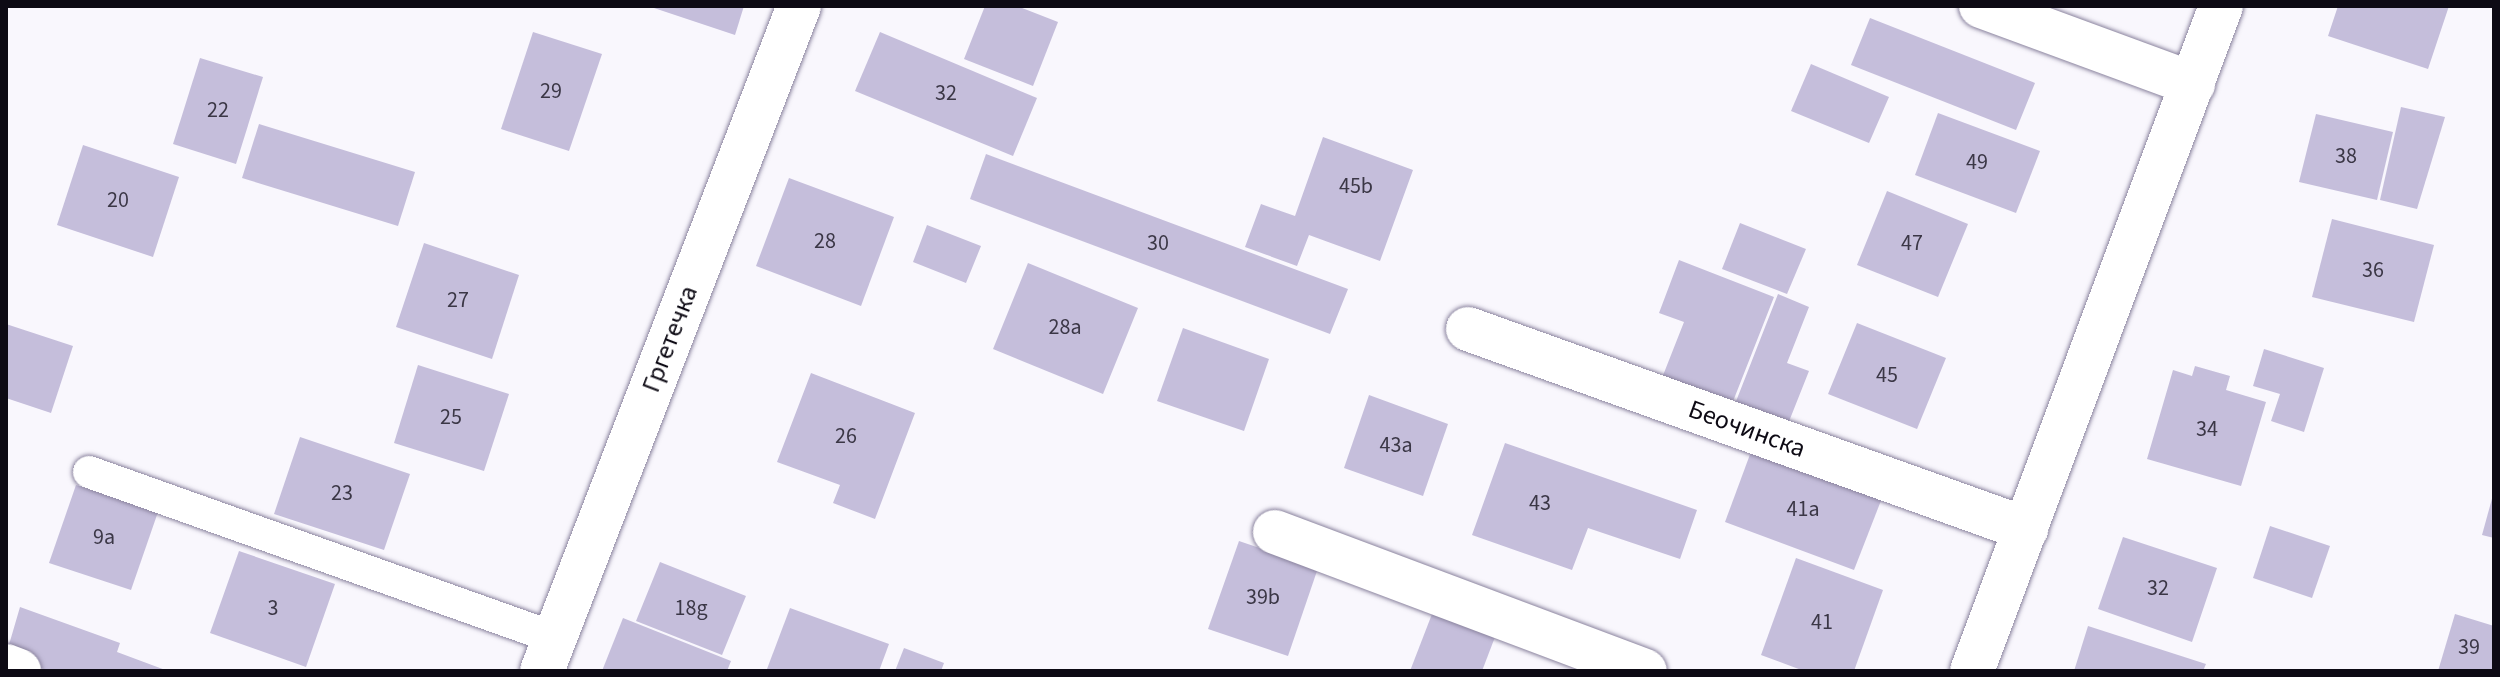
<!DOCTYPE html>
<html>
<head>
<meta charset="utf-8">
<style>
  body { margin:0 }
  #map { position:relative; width:2500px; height:677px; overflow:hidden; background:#f9f7fd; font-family:"Source Sans 3",sans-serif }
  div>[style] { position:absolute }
  .building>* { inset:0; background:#c5bedb }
  .roads { filter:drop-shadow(0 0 2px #8a839e) drop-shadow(0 0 2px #8a839e) }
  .lane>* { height:32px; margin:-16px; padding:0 16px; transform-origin:16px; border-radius:16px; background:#fff }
  .street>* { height:44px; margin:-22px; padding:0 22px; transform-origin:22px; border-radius:22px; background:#fff }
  span { translate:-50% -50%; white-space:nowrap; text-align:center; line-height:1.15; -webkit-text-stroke:8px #fff; paint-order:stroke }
  .number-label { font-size:22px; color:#3b3746 }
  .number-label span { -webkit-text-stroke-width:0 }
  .street-label { font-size:26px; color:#0d0a14 }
  .frame { position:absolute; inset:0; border:8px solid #0d0a14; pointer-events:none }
</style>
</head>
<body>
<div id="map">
  <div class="building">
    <i style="clip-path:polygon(648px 6px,744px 6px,735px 35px)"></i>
    <i style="clip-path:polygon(985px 6px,1017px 6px,1058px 22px,1033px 86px,964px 59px)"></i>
    <i style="clip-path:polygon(2338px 6px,2449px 6px,2428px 69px,2328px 36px)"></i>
    <i style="clip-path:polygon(1870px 18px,2035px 83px,2016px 130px,1851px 65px)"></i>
    <i style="clip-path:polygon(533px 32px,602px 54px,569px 151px,501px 129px)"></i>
    <i style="clip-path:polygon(880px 32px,1037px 98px,1013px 156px,855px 91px)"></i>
    <i style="clip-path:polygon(200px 58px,263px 77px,236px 164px,173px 144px)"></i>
    <i style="clip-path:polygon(1811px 64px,1889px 97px,1869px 143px,1791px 111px)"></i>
    <i style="clip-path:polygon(2401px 107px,2445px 117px,2417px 209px,2380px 200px)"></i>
    <i style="clip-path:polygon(1938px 113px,2040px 151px,2016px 213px,1915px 175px)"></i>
    <i style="clip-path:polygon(2316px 114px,2393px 132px,2377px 200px,2299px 182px)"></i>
    <i style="clip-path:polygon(259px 124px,415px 172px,398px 226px,242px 178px)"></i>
    <i style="clip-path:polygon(1323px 137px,1413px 170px,1380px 261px,1309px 235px,1297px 266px,1245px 247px,1261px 204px,1295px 216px)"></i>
    <i style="clip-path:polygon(83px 145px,179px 177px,153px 257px,57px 225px)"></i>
    <i style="clip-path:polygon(986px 154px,1348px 289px,1330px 334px,970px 199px)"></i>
    <i style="clip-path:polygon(789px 178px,894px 217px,861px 306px,756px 266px)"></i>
    <i style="clip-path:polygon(1887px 191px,1968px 224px,1938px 297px,1857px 265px)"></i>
    <i style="clip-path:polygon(2332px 219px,2434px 245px,2414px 322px,2312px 297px)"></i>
    <i style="clip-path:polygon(1740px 223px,1806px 249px,1787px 294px,1722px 269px)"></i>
    <i style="clip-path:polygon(927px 225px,981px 246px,966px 283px,913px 262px)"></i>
    <i style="clip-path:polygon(424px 243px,519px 275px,492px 359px,396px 327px)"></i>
    <i style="clip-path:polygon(1679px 260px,1774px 297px,1730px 409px,1660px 383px,1684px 322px,1659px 313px)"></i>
    <i style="clip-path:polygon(1028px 263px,1138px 308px,1103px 394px,993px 349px)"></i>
    <i style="clip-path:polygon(1778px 294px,1809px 307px,1787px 363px,1809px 371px,1786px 429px,1733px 409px)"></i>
    <i style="clip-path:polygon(1857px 323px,1946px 358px,1917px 429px,1828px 394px)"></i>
    <i style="clip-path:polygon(6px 324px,73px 346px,51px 413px,6px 398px)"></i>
    <i style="clip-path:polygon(1183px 328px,1269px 359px,1244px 431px,1157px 401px)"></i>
    <i style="clip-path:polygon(2264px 349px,2324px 368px,2304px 432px,2271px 421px,2280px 394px,2253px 386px)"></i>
    <i style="clip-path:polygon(418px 365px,509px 394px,484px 471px,394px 443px)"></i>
    <i style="clip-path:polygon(2195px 366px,2230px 376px,2226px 390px,2266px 402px,2241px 486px,2147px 459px,2173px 370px,2192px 376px)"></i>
    <i style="clip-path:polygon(811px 373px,915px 413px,875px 519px,833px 503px,840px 485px,777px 462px)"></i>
    <i style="clip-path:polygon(1369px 395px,1448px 424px,1423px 496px,1344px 468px)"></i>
    <i style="clip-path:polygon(300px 437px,410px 474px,384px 550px,274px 514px)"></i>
    <i style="clip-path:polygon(1505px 443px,1697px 510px,1680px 559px,1588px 528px,1572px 570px,1472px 535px)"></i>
    <i style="clip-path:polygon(1752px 449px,1882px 498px,1854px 570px,1725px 522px)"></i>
    <i style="clip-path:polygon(76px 485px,158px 512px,131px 590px,49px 563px)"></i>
    <i style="clip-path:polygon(2493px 495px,2494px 495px,2494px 538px,2482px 535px)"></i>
    <i style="clip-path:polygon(2270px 526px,2330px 546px,2312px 598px,2253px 578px)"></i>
    <i style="clip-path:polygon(2123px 537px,2217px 568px,2192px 642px,2098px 609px)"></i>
    <i style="clip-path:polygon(1239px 541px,1318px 568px,1288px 656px,1208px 629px)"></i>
    <i style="clip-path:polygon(239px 551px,335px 584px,306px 667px,210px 633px)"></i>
    <i style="clip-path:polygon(1796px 558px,1883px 590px,1854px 671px,1804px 671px,1761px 655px)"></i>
    <i style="clip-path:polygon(660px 562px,746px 596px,722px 655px,636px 621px)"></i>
    <i style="clip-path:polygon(20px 607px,120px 643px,117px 652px,168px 671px,49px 671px,6px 655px)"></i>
    <i style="clip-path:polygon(790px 608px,889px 644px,879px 671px,767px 669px)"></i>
    <i style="clip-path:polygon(1432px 614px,1495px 637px,1482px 671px,1410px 671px)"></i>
    <i style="clip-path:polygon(2455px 614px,2494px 626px,2494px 671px,2438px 671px)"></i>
    <i style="clip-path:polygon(623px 618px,731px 661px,727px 671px,602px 671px)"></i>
    <i style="clip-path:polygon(2088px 626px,2206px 664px,2203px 671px,2074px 671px)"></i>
    <i style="clip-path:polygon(904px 648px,944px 663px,941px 671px,895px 671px)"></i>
  </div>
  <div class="roads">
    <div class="lane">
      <i style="left:89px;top:472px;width:495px;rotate:19.6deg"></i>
    </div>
    <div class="street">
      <i style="left:1981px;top:6px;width:226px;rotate:20.2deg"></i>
      <i style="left:1468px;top:329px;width:593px;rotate:19.72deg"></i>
      <i style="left:1275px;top:532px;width:395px;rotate:20.6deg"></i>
      <i style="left:6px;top:666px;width:14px;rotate:21deg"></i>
      <i style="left:542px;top:671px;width:713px;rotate:-68.87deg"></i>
      <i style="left:1972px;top:671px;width:710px;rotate:-69.47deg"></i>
    </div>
  </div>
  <div class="number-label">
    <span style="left:551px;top:92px">29</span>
    <span style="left:946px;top:94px">32</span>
    <span style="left:218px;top:111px">22</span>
    <span style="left:2346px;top:157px">38</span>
    <span style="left:1977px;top:163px">49</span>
    <span style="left:1356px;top:187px">45b</span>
    <span style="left:118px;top:201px">20</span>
    <span style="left:825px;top:242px">28</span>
    <span style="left:1158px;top:244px">30</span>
    <span style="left:1912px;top:244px">47</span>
    <span style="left:2373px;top:271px">36</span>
    <span style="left:458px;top:301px">27</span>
    <span style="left:1065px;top:328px">28a</span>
    <span style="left:1887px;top:376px">45</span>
    <span style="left:451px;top:418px">25</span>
    <span style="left:2207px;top:430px">34</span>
    <span style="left:846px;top:437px">26</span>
    <span style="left:1396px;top:446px">43a</span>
    <span style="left:342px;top:494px">23</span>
    <span style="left:1540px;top:504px">43</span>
    <span style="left:1803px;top:510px">41a</span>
    <span style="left:104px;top:538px">9a</span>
    <span style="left:2158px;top:589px">32</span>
    <span style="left:1263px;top:598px">39b</span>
    <span style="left:273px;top:609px">3</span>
    <span style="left:691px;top:609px">18g</span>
    <span style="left:1822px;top:623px">41</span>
    <span style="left:2469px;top:648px">39</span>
  </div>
  <div class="street-label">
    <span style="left:670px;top:339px;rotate:-69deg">Гргетечка</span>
    <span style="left:1747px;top:429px;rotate:20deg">Беочинска</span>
  </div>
  <div class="frame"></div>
</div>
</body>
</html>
